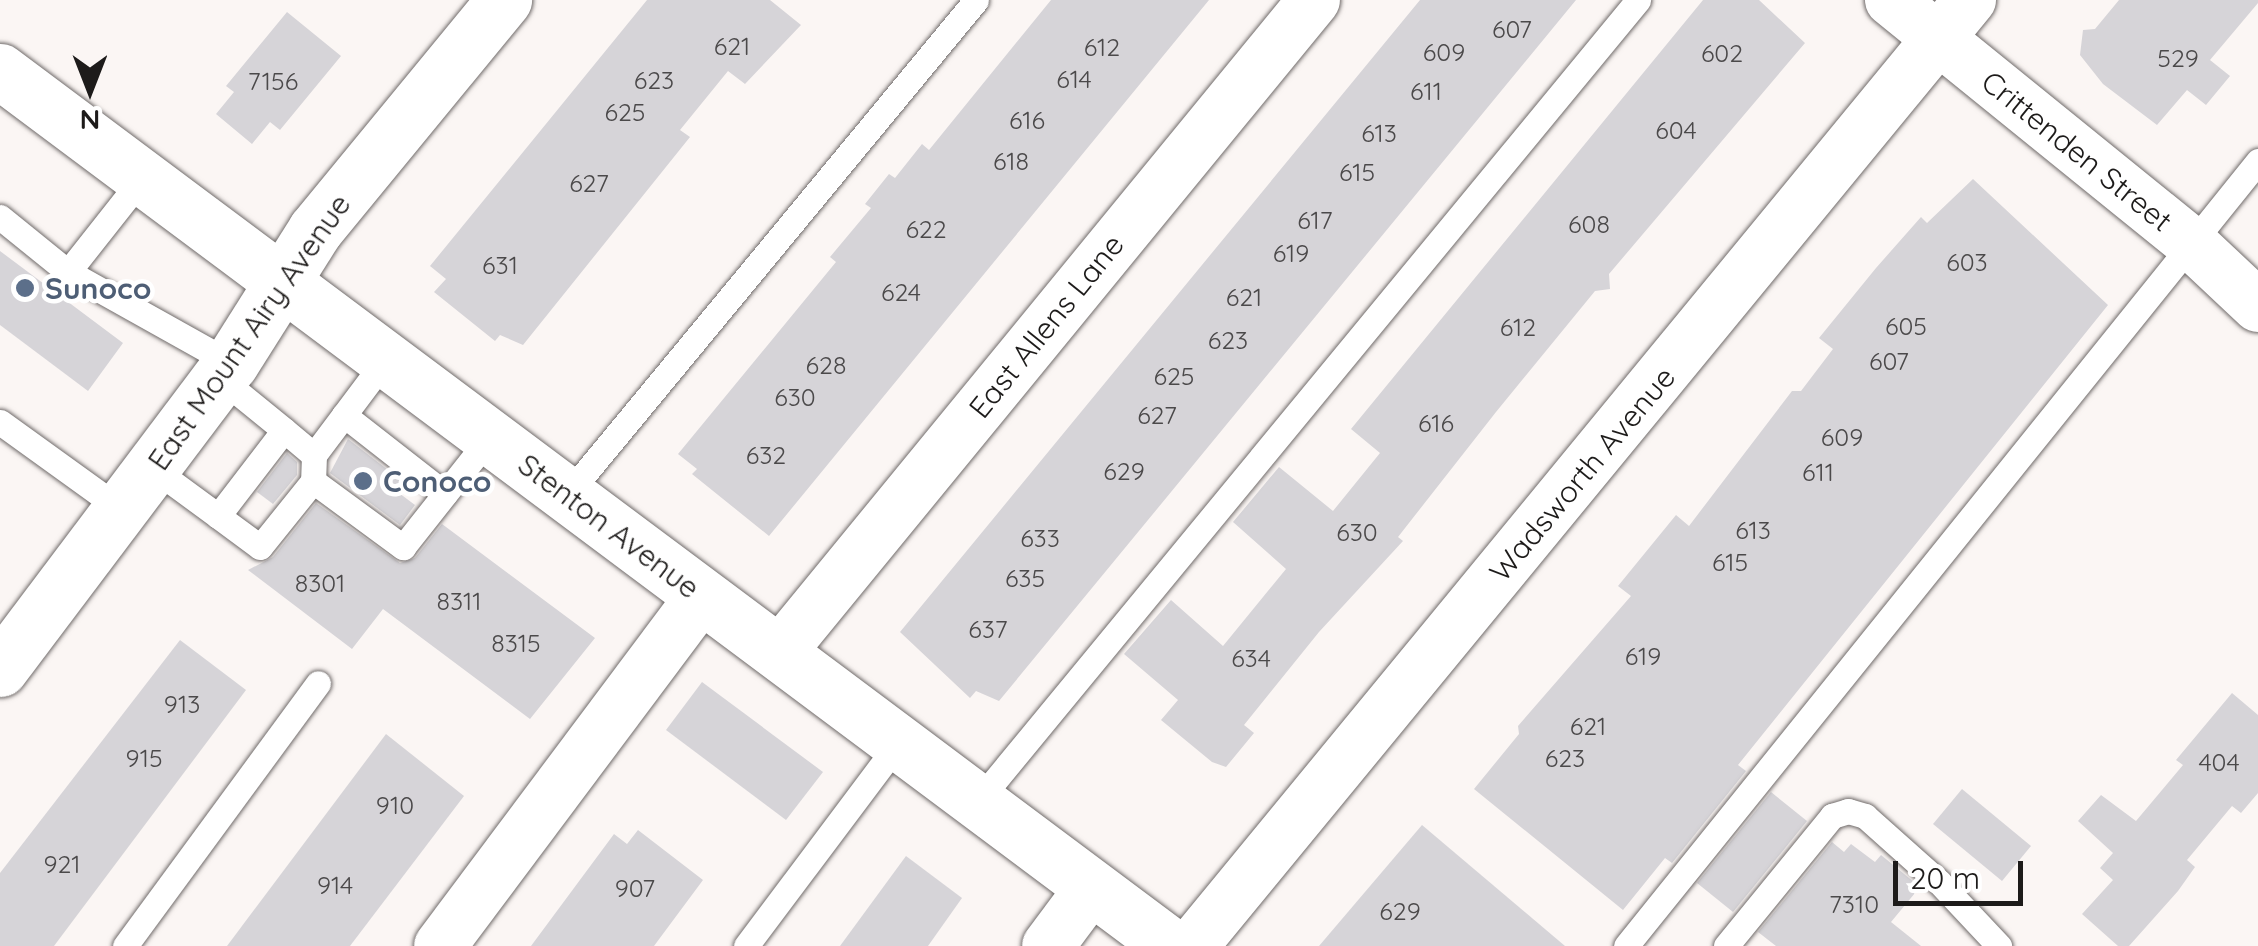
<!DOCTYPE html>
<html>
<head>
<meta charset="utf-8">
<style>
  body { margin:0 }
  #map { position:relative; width:2258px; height:946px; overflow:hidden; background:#fbf6f4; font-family:Quicksand,sans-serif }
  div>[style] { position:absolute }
  .building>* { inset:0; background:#d6d4d8 }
  .roads { filter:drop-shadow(0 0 2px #706b6a) drop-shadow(0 0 2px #706b6a) }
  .service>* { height:25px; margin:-12.5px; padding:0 12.5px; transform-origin:12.5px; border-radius:12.5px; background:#fff }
  .minor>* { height:52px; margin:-26px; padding:0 26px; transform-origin:26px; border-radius:26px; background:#fff }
  .secondary>* { height:55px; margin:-27.5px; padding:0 27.5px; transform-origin:27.5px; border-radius:27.5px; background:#fff }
  .primary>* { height:55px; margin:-27.5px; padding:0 27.5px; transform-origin:27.5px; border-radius:27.5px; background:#fff }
  .dots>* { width:28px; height:28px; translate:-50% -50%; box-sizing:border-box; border:5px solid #fff; border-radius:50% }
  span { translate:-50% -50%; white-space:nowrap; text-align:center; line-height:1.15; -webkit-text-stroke:9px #fff; paint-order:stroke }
  .number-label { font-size:25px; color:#4b494a }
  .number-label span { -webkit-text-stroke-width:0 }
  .street-label { font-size:30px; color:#1d1b1a }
  .service-label { font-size:30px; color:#4e5e75; font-weight:700 }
  .left { translate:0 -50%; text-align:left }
  .north { position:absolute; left:40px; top:40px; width:100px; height:100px; -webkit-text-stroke:8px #fff; paint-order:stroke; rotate:180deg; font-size:28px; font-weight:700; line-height:40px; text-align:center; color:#1d1b1a }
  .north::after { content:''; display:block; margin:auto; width:35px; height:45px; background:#1d1b1a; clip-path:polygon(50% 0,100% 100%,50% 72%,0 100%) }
  .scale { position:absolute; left:1893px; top:861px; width:130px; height:45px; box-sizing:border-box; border:5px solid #1d1b1a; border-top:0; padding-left:12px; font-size:30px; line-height:35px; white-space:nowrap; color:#1d1b1a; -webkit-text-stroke:8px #fff; paint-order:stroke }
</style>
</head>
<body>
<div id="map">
  <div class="building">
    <i style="clip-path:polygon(647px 0,770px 0,801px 25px,745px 84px,728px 71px,680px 130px,690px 137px,523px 345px,500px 335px,495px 341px,434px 292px,446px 279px,430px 266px)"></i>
    <i style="clip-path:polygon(1051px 0,1209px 0,769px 536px,692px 474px,697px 469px,678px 454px,836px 262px,830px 257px,871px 208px,865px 204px,889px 174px,895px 178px,922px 144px,929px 150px)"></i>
    <i style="clip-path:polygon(1420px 0,1576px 0,999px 701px,976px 691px,970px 698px,900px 632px)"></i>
    <i style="clip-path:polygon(1703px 0,1759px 0,1805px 43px,1609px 274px,1610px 289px,1595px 291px,1496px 412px,1398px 537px,1403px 541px,1319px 632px,1244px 725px,1254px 733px,1226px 767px,1212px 762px,1161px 720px,1178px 700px,1124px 654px,1171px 600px,1223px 646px,1286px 569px,1233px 522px,1279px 467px,1333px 511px,1380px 453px,1351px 429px)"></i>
    <i style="clip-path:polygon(2119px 0,2258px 0,2258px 3px,2210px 60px,2230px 76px,2206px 105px,2187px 90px,2157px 125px,2103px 84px,2080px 55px,2083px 30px,2095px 29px)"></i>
    <i style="clip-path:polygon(287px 12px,341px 56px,280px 130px,270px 122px,252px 144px,216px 114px,234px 92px,226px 86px)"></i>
    <i style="clip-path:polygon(1973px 179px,2108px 305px,1738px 765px,1746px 771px,1672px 863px,1665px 858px,1623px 910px,1474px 789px,1519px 734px,1518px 726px,1631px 596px,1618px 586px,1676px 515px,1689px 526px,1792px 391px,1801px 391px,1833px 349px,1819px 338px,1876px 268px,1921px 217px,1927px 223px)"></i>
    <i style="clip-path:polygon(0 251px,123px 343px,88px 391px,0 325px)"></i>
    <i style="clip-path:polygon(348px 439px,406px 484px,399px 493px,415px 505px,400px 525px,330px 473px)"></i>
    <i style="clip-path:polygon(287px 453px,297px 462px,297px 475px,273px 504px,257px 492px)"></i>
    <i style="clip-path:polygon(316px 503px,400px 563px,415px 558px,442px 524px,595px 638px,530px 719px,383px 609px,352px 649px,248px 570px,273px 557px)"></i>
    <i style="clip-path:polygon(180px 640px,246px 690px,54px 946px,0 946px,0 873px)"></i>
    <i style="clip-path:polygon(702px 682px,823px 772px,786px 820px,666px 730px)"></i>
    <i style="clip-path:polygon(2232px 693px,2258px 715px,2258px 793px,2241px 813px,2232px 806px,2187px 860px,2195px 867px,2178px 891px,2129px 946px,2118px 946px,2082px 914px,2113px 880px,2100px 868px,2113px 853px,2078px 821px,2101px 795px,2136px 821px,2183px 765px,2176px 760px)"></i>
    <i style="clip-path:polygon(386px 734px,464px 796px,350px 946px,227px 946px)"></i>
    <i style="clip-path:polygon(1962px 789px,2031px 846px,2002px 881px,1933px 824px)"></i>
    <i style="clip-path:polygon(1771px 792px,1807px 821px,1733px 912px,1697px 883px)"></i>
    <i style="clip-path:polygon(1422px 825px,1565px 946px,1319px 946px)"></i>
    <i style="clip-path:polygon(638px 830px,703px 880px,654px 946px,531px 946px,614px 834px,627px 844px)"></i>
    <i style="clip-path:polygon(1832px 842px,1844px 852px,1851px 844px,1875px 862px,1881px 855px,1920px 887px,1891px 922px,1921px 946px,1776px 946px,1758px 932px)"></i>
    <i style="clip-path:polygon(906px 856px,962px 898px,928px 946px,840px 946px)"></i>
  </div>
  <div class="roads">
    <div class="service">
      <i style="left:0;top:217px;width:87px;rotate:39deg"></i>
      <i style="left:68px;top:272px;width:187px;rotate:29.2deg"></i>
      <i style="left:68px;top:272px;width:121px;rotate:-51.7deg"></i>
      <i style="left:220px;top:378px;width:82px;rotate:39.1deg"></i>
      <i style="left:344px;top:415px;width:70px;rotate:-53.1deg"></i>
      <i style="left:0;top:422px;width:150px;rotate:35.8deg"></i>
      <i style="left:314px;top:455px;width:50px;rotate:-53.1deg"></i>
      <i style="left:344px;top:415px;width:128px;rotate:38deg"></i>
      <i style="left:154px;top:469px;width:79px;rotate:36.3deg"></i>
      <i style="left:218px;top:516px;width:108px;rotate:-52.5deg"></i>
      <i style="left:284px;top:430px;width:39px;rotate:40deg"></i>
      <i style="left:314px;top:455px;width:26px;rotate:92deg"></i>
      <i style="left:313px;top:481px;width:112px;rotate:36.3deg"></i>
      <i style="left:403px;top:547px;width:140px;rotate:-51.7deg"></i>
      <i style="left:567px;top:495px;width:642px;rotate:-50.43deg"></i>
      <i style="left:218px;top:516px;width:52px;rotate:36.4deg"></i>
      <i style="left:260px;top:547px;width:85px;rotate:-51.2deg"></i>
      <i style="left:978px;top:801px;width:1038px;rotate:-50.51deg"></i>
      <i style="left:125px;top:946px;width:326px;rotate:-53.7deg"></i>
      <i style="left:746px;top:946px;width:255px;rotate:-53.1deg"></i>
      <i style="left:1626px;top:946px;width:1008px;rotate:-51.16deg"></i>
      <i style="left:1726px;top:946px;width:168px;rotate:-50.8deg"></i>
      <i style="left:1832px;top:816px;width:17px;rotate:-17deg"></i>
      <i style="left:1848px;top:811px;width:18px;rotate:16deg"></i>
      <i style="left:1865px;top:816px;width:99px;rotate:41.7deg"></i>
      <i style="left:1939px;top:882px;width:88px;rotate:46.8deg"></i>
    </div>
    <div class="minor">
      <i style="left:1891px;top:0;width:386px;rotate:39deg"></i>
      <i style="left:2191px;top:243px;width:92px;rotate:43.2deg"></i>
      <i style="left:779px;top:653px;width:844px;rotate:-50.67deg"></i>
      <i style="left:440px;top:946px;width:437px;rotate:-53.2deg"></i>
      <i style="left:1048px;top:946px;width:74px;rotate:-53.3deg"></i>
      <i style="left:1192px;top:946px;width:1225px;rotate:-50.57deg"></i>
    </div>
    <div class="secondary">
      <i style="left:0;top:669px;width:383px;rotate:-53deg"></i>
      <i style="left:231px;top:363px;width:157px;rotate:-57.7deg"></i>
      <i style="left:315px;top:230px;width:298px;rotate:-50.6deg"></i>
    </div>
    <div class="primary">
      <i style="left:0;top:71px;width:1462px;rotate:36.77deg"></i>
    </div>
  </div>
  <div class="dots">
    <i style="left:25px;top:288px;background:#5c6f8a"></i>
    <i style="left:363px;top:481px;background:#5c6f8a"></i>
  </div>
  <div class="number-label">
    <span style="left:1512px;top:29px">607</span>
    <span style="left:732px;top:46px">621</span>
    <span style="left:1102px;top:47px">612</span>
    <span style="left:1444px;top:52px">609</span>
    <span style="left:1722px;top:53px">602</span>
    <span style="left:2178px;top:58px">529</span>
    <span style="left:1074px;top:79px">614</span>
    <span style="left:654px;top:80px">623</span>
    <span style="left:273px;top:81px">7156</span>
    <span style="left:1426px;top:91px">611</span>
    <span style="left:625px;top:112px">625</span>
    <span style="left:1027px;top:120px">616</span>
    <span style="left:1676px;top:130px">604</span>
    <span style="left:1379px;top:133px">613</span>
    <span style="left:1011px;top:161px">618</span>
    <span style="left:1357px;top:172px">615</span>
    <span style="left:589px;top:183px">627</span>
    <span style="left:1315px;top:220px">617</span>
    <span style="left:1589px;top:224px">608</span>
    <span style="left:926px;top:229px">622</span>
    <span style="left:1291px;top:253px">619</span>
    <span style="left:1967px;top:262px">603</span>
    <span style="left:500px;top:265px">631</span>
    <span style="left:901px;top:292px">624</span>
    <span style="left:1244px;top:297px">621</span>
    <span style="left:1906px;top:326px">605</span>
    <span style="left:1518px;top:327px">612</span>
    <span style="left:1228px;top:340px">623</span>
    <span style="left:1889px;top:361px">607</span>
    <span style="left:826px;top:365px">628</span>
    <span style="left:1174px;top:376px">625</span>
    <span style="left:795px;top:397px">630</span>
    <span style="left:1157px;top:415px">627</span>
    <span style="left:1436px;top:423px">616</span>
    <span style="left:1842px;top:437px">609</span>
    <span style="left:766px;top:455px">632</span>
    <span style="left:1124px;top:471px">629</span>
    <span style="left:1818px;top:472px">611</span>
    <span style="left:1753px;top:530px">613</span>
    <span style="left:1357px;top:532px">630</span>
    <span style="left:1040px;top:538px">633</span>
    <span style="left:1730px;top:562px">615</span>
    <span style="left:1025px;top:578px">635</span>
    <span style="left:320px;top:583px">8301</span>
    <span style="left:459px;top:601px">8311</span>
    <span style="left:988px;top:629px">637</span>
    <span style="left:516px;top:643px">8315</span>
    <span style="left:1643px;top:656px">619</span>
    <span style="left:1251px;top:658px">634</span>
    <span style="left:182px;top:704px">913</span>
    <span style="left:1588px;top:726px">621</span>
    <span style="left:144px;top:758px">915</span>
    <span style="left:1565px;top:758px">623</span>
    <span style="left:2219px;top:762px">404</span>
    <span style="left:395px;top:805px">910</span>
    <span style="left:62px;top:864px">921</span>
    <span style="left:335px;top:885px">914</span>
    <span style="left:635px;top:888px">907</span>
    <span style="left:1854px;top:904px">7310</span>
    <span style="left:1400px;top:911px">629</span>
  </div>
  <div class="street-label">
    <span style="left:2077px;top:151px;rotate:39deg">Crittenden Street</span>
    <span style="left:1046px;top:326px;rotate:-51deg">East Allens Lane</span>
    <span style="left:249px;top:332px;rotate:-55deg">East Mount Airy Avenue</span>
    <span style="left:1582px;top:474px;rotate:-50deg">Wadsworth Avenue</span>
    <span style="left:609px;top:526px;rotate:37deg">Stenton Avenue</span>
  </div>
  <div class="service-label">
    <span class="left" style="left:45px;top:288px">Sunoco</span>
    <span class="left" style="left:383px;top:481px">Conoco</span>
  </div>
  <div class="north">N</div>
  <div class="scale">20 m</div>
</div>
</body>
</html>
